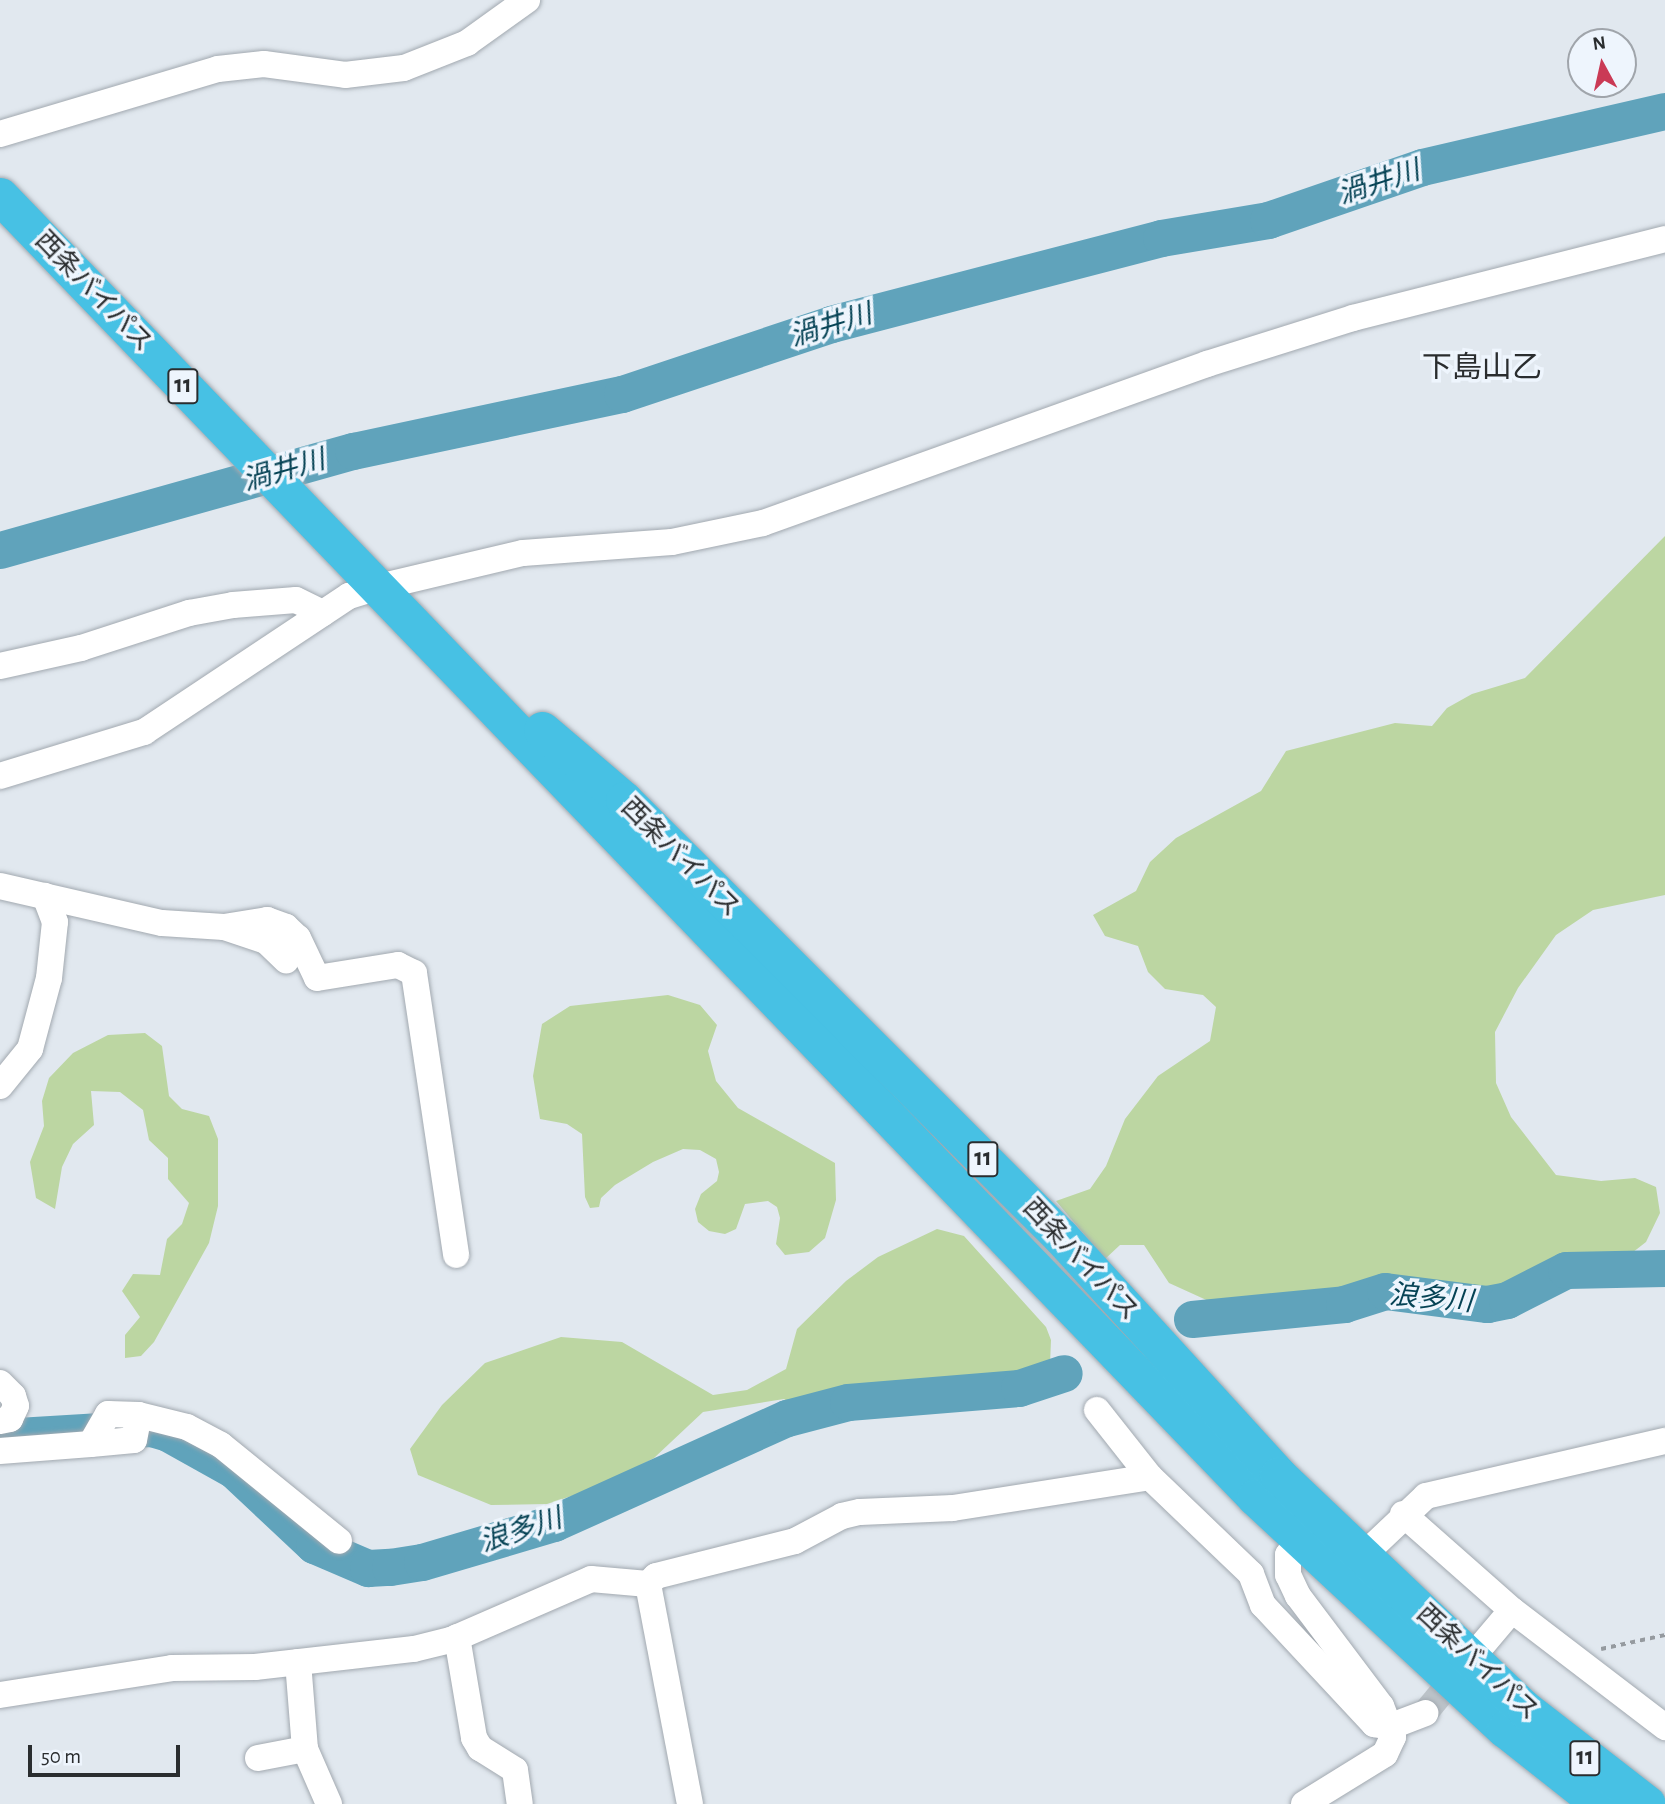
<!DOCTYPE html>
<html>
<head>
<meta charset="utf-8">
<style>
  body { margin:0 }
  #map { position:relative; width:1665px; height:1804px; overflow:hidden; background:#e1e8ef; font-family:"Alegreya Sans","Noto Sans JP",sans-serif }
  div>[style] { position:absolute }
  .green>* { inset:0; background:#bcd6a2 }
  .river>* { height:37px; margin:-18.5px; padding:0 18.5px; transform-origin:18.5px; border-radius:18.5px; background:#60a3bb }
  .minor-tunnel>* { height:26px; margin-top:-13px; transform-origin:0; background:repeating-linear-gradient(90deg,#bcc3c9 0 26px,transparent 0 39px) }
  .path>* { height:3.5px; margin-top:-1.75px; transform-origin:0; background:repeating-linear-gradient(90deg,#959a9f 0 5px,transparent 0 10px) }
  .roads { filter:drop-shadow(0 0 2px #a2a9b0) drop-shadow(0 0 2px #a2a9b0) }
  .minor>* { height:26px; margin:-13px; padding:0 13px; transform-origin:13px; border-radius:13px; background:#fff }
  .highway>* { height:37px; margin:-18.5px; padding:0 18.5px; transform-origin:18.5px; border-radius:18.5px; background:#47c1e4 }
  span { translate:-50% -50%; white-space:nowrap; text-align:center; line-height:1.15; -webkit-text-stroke:7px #eef5fd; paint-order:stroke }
  .shield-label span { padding:2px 5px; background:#eef5fd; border:2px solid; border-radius:5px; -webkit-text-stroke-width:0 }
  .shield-label { font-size:24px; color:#2a2d2f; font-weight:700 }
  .street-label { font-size:26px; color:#2a2d2f }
  .water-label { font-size:28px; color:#064355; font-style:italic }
  .quarter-label { font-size:30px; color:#2a2d2f }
  .north { position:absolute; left:1567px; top:28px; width:70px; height:70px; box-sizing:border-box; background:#eef5fd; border:2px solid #a0a5ab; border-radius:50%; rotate:352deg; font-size:19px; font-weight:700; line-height:28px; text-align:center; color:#2a2d2f }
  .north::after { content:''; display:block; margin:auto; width:24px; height:32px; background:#ca3a55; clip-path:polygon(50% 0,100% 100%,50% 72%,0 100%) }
  .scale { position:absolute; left:28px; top:1745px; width:152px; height:32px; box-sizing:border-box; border:4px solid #2a2d2f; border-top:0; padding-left:9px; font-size:21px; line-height:24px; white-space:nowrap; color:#2a2d2f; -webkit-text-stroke:5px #eef5fd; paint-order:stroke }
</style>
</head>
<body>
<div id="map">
  <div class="green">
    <i style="clip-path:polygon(1665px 536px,1665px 895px,1593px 910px,1556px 935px,1518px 988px,1495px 1032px,1496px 1083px,1511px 1117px,1556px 1175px,1601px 1181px,1635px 1178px,1656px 1187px,1660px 1213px,1646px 1242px,1628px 1256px,1556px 1262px,1495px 1295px,1463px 1297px,1422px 1285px,1384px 1283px,1343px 1296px,1224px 1308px,1169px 1283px,1144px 1245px,1120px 1245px,1105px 1259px,1056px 1201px,1090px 1189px,1106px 1166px,1125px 1119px,1158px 1076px,1210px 1041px,1216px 1007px,1203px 995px,1165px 989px,1148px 972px,1138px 946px,1105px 936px,1093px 915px,1136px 891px,1150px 862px,1176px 838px,1261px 791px,1286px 751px,1395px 723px,1432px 726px,1447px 708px,1472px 694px,1525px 678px)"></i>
    <i style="clip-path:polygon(668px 995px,700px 1005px,717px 1025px,708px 1051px,716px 1081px,738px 1108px,835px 1163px,836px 1200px,825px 1238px,809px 1252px,785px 1255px,776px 1244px,780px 1218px,777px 1207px,768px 1201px,745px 1204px,736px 1229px,725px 1234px,709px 1231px,698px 1222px,695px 1209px,701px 1194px,717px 1181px,719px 1172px,716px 1159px,700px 1150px,683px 1149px,653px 1162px,615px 1185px,601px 1198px,599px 1207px,590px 1208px,585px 1197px,582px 1134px,567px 1124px,540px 1119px,533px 1076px,542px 1024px,570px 1006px)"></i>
    <i style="clip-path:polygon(145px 1033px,162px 1046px,169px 1096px,182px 1109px,209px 1116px,218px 1139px,218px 1206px,209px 1243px,154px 1342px,141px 1356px,125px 1358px,125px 1335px,140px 1317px,122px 1291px,133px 1274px,160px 1275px,167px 1239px,182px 1224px,189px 1203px,168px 1179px,168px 1158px,149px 1140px,143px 1110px,120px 1092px,91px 1091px,94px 1125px,73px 1144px,62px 1167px,55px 1209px,36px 1198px,30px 1162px,44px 1126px,42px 1101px,49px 1078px,73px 1053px,108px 1035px)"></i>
    <i style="clip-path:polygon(937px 1229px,964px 1236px,1046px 1327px,1051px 1340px,1050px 1365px,1038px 1392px,1019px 1401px,854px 1412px,814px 1421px,784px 1399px,703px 1412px,654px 1458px,596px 1488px,547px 1504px,491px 1505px,418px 1475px,410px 1449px,442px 1405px,485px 1363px,561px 1337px,622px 1342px,713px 1395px,747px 1390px,786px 1369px,797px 1329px,846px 1281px,878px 1257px)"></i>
  </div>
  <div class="river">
    <i style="left:0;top:550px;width:367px;rotate:-15.7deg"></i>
    <i style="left:353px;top:451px;width:275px;rotate:-12deg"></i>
    <i style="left:622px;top:394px;width:220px;rotate:-18.5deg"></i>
    <i style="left:831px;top:324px;width:341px;rotate:-14.6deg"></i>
    <i style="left:1161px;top:238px;width:109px;rotate:-9.5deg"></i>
    <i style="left:1268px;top:220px;width:163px;rotate:-19deg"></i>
    <i style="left:1422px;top:167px;width:249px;rotate:-13deg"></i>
    <i style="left:1192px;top:1319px;width:153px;rotate:-5.6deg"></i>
    <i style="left:1344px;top:1304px;width:43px;rotate:-17.6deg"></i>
    <i style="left:1385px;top:1291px;width:103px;rotate:7.3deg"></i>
    <i style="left:1487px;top:1304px;width:20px;rotate:-11deg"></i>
    <i style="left:1507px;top:1300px;width:66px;rotate:-27deg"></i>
    <i style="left:1566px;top:1270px;width:99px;rotate:-1.2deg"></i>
    <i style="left:0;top:1437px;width:151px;rotate:-3.4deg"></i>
    <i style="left:151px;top:1428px;width:18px;rotate:16deg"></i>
    <i style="left:168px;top:1433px;width:76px;rotate:29.3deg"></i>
    <i style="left:234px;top:1470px;width:110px;rotate:43.2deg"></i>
    <i style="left:314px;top:1545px;width:59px;rotate:23.1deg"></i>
    <i style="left:368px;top:1568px;width:22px;rotate:-3deg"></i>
    <i style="left:390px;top:1567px;width:32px;rotate:-9deg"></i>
    <i style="left:422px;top:1562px;width:138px;rotate:-16.5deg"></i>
    <i style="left:554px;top:1523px;width:256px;rotate:-24.3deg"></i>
    <i style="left:787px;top:1418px;width:63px;rotate:-14.7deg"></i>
    <i style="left:848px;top:1402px;width:172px;rotate:-4.7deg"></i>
    <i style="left:1019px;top:1388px;width:47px;rotate:-18.4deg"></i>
  </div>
  <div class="minor-tunnel">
    <i style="left:1425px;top:1713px;width:58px;rotate:-50.6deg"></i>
  </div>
  <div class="path">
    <i style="left:1601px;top:1649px;width:66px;rotate:-12.3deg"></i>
  </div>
  <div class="roads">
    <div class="minor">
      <i style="left:0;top:134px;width:227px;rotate:-16.6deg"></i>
      <i style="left:218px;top:69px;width:46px;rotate:-6.2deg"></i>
      <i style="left:264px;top:64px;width:82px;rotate:7.7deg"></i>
      <i style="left:345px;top:75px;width:59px;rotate:-6.8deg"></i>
      <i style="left:404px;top:68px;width:68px;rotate:-21.6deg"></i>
      <i style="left:467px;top:43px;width:74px;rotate:-35.6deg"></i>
      <i style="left:0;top:666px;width:83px;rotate:-12.5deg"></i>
      <i style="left:81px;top:648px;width:114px;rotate:-18deg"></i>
      <i style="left:189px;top:613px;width:45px;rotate:-10.3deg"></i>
      <i style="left:233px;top:605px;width:63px;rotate:-4.5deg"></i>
      <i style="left:296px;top:600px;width:30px;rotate:26deg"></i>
      <i style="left:0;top:776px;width:151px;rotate:-17deg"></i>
      <i style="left:144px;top:732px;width:246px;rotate:-33.6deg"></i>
      <i style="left:349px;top:596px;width:31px;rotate:-17deg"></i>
      <i style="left:379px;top:587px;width:148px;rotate:-13.3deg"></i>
      <i style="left:523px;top:553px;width:149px;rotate:-4.2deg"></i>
      <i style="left:672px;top:542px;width:93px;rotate:-11.8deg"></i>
      <i style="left:763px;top:523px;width:472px;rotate:-19.7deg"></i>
      <i style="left:1207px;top:364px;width:153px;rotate:-17.5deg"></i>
      <i style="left:1353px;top:318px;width:322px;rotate:-14.2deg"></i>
      <i style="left:0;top:886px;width:166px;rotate:12.9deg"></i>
      <i style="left:162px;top:923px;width:62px;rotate:3.7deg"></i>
      <i style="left:224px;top:927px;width:44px;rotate:18.4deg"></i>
      <i style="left:266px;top:941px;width:28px;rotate:44deg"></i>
      <i style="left:224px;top:927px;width:44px;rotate:-9.2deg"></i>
      <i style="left:267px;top:920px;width:20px;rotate:20deg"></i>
      <i style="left:286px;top:927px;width:16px;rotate:43deg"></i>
      <i style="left:298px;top:938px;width:44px;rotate:64.6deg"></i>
      <i style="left:317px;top:978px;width:82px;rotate:-9.1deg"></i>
      <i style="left:398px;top:965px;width:18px;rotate:27deg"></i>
      <i style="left:414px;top:973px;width:285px;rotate:81.5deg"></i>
      <i style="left:0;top:1086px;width:48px;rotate:-51deg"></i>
      <i style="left:30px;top:1049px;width:73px;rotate:-75deg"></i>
      <i style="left:49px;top:978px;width:56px;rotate:-83.9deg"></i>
      <i style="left:55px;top:922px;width:28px;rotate:-111deg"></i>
      <i style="left:0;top:1383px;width:18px;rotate:45deg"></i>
      <i style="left:13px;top:1396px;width:10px;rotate:73deg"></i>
      <i style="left:16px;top:1406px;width:14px;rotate:115deg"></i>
      <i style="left:10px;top:1419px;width:10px;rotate:169deg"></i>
      <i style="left:1097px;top:1410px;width:85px;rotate:51.7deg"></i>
      <i style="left:1150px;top:1477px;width:140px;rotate:43.8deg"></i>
      <i style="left:1251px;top:1574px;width:33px;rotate:69deg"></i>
      <i style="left:1263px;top:1605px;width:163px;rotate:47deg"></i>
      <i style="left:1374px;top:1724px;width:15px;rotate:11deg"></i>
      <i style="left:1389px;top:1727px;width:39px;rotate:-21deg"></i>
      <i style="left:139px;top:1415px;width:49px;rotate:14deg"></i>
      <i style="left:187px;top:1427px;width:38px;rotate:28deg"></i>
      <i style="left:221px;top:1445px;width:152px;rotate:39.1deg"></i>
      <i style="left:0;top:1451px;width:91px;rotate:-4.4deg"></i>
      <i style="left:91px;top:1444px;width:43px;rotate:-5.3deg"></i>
      <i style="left:134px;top:1440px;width:25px;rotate:-79deg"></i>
      <i style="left:139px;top:1415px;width:31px;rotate:-178deg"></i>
      <i style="left:108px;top:1414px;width:34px;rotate:120deg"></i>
      <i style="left:1403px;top:1514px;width:145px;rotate:41.4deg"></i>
      <i style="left:1512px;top:1610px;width:193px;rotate:37.4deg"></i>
      <i style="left:1352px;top:1566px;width:102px;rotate:-43.4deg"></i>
      <i style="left:1426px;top:1496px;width:245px;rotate:-13deg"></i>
      <i style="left:648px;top:1584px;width:11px;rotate:-45deg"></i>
      <i style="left:656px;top:1576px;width:143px;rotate:-14.1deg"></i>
      <i style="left:795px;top:1541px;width:53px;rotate:-28deg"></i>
      <i style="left:842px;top:1516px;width:18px;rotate:-13deg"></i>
      <i style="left:860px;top:1512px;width:93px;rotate:-2.5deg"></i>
      <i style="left:953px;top:1508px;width:199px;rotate:-8.9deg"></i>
      <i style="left:648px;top:1584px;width:224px;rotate:79.2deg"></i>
      <i style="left:457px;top:1637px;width:102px;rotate:80.4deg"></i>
      <i style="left:474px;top:1738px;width:12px;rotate:59deg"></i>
      <i style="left:480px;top:1748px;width:41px;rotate:32.2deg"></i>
      <i style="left:515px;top:1770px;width:34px;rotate:82deg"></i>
      <i style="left:1484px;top:1643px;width:43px;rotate:-49.7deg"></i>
      <i style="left:298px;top:1662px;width:87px;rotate:85.4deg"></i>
      <i style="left:305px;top:1749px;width:60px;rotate:66.4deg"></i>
      <i style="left:0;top:1695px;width:174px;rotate:-8.9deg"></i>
      <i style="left:172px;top:1668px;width:83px;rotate:-0.7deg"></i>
      <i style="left:255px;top:1667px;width:160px;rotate:-6.5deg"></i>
      <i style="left:414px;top:1649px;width:38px;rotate:-14deg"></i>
      <i style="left:451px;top:1640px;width:153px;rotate:-23.5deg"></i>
      <i style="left:591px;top:1579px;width:57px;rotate:5deg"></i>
      <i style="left:258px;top:1758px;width:48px;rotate:-10.8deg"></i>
      <i style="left:1304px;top:1804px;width:95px;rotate:-31.7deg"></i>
      <i style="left:1385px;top:1754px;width:19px;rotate:-65deg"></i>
      <i style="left:1393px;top:1737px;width:33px;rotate:-111deg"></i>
      <i style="left:1381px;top:1706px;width:138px;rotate:-127deg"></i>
      <i style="left:1298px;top:1596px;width:23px;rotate:-115deg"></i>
      <i style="left:1288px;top:1575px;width:20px;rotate:-90deg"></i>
      <i style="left:1288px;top:1555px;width:37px;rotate:-54deg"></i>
    </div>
    <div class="highway">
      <i style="left:0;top:196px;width:1808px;rotate:46.03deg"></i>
      <i style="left:1255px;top:1497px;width:341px;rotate:42.9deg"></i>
      <i style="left:1505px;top:1729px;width:121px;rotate:38.3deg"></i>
      <i style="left:542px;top:730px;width:108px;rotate:40.5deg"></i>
      <i style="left:624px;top:800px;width:618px;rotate:45deg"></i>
      <i style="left:1061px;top:1237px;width:322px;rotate:47.6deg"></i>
      <i style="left:1278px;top:1475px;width:342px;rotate:43.5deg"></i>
      <i style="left:1526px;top:1710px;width:153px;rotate:37.8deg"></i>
    </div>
  </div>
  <div class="shield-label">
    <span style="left:183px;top:386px">11</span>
    <span style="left:983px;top:1159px">11</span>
    <span style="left:1585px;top:1758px">11</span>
  </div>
  <div class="street-label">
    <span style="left:93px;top:292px;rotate:46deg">西条バイパス</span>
    <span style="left:680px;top:858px;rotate:45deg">西条バイパス</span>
    <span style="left:1080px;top:1260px;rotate:47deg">西条バイパス</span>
    <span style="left:1477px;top:1663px;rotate:43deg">西条バイパス</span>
  </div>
  <div class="water-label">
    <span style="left:1379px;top:183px;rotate:-18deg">渦井川</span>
    <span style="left:831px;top:326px;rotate:-17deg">渦井川</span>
    <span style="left:284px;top:471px;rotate:-16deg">渦井川</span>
    <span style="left:1431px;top:1299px;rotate:5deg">浪多川</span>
    <span style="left:521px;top:1531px;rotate:-18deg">浪多川</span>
  </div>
  <div class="quarter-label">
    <span style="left:1482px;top:368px">下島山乙</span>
  </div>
  <div class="north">N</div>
  <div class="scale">50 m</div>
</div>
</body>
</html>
